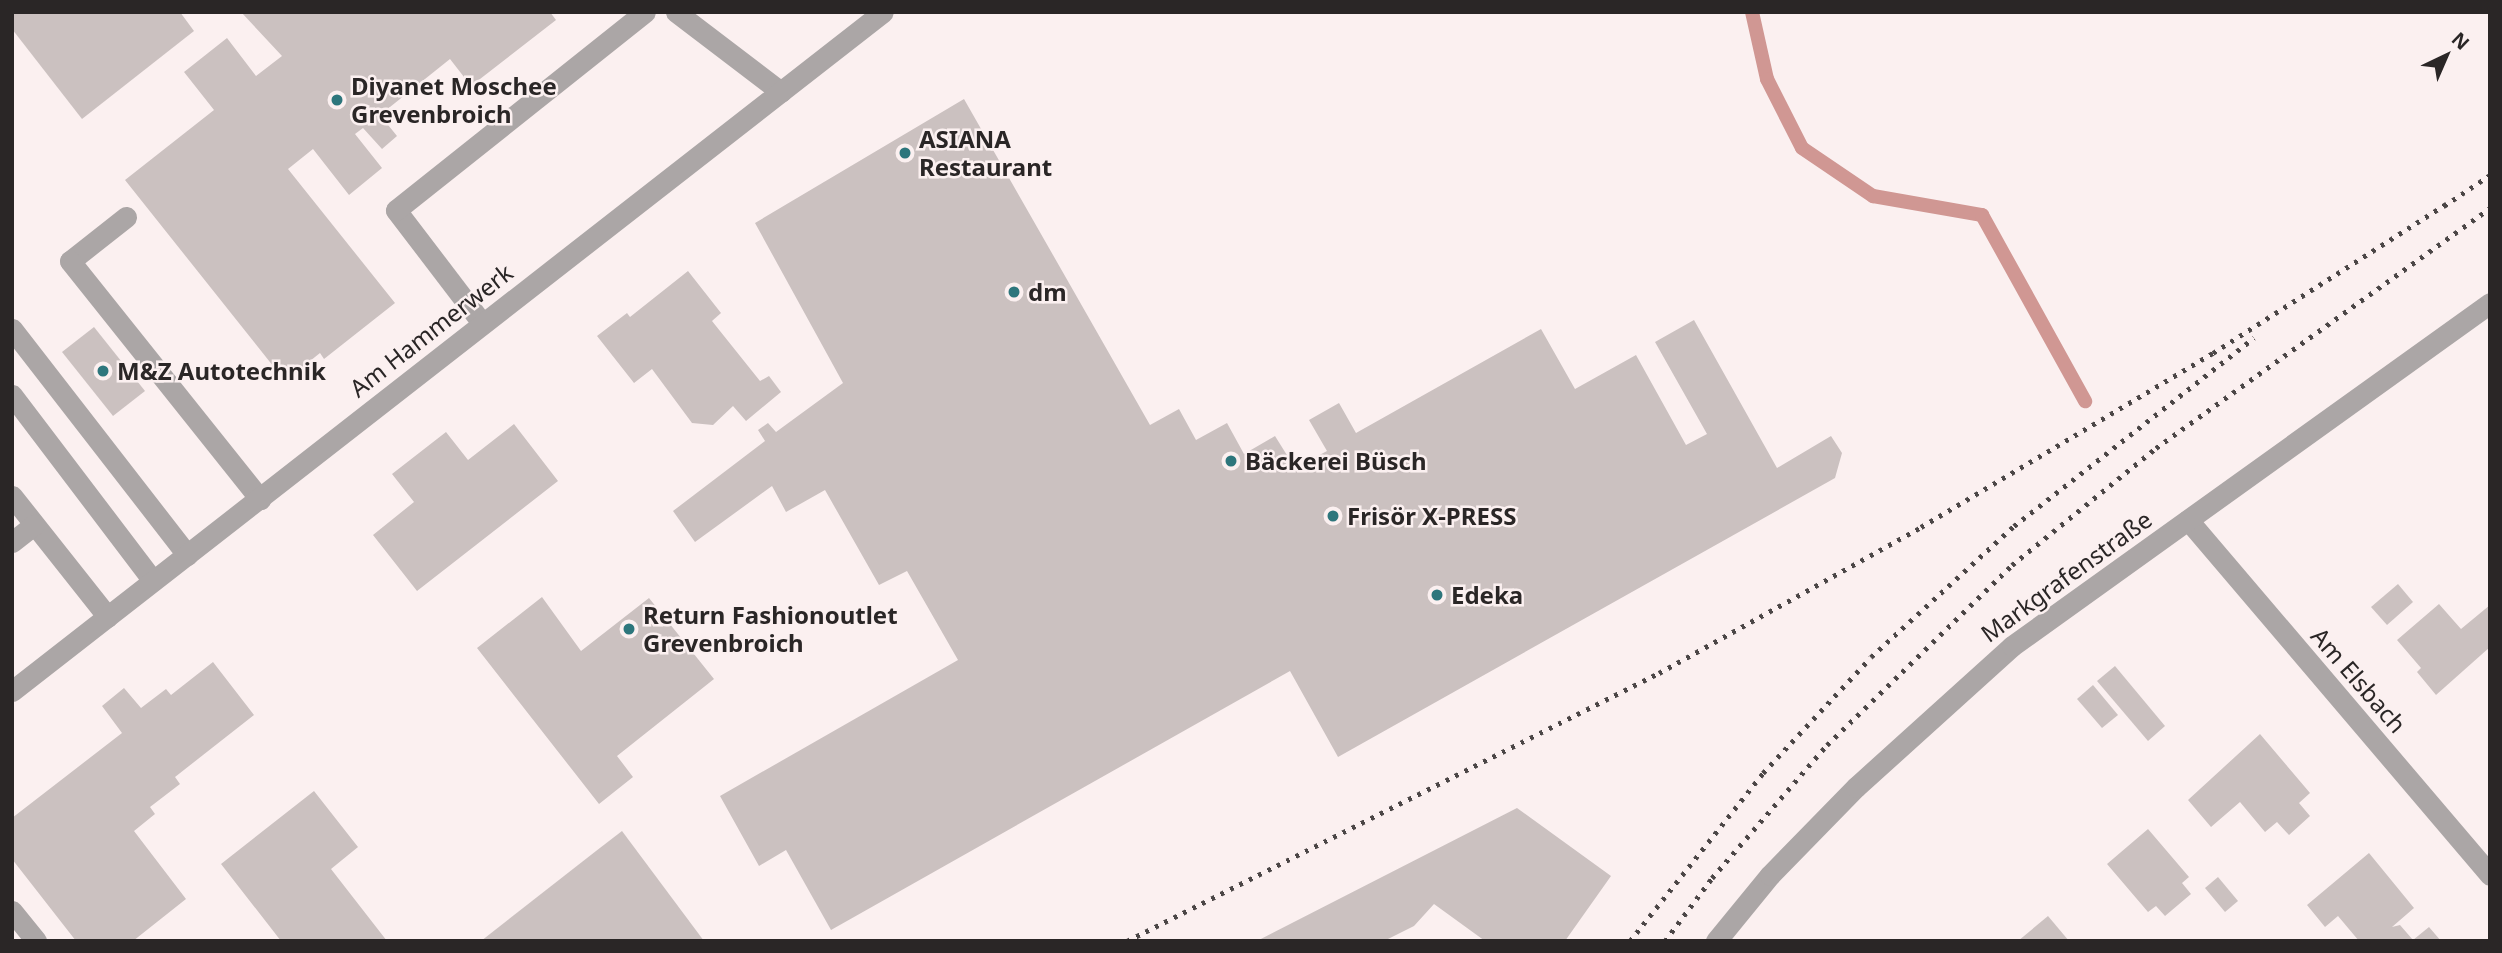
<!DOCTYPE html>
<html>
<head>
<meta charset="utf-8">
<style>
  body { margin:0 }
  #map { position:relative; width:2502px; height:953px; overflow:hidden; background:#fbf0f0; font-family:"Noto Sans",sans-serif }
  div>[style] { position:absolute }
  .stream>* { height:14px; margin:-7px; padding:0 7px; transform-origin:7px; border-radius:7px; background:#d09793 }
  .building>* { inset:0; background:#cbc1c0 }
  .minor>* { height:21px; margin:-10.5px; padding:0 10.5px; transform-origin:10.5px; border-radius:10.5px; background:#aba6a6 }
  .rail>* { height:5px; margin-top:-2.5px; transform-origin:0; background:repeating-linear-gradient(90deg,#4b4646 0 3.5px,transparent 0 10.5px) }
  .dots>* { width:19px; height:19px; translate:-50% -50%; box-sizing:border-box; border:4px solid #fbf0f0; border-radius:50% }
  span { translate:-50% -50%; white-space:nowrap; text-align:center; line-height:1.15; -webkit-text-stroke:5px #fbf0f0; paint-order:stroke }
  .poi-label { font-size:24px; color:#2a2626; font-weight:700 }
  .left { translate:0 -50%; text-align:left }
  .street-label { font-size:24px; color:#2a2626 }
  .frame { position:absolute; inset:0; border:14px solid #2a2626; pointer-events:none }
  .north { position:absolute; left:2411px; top:21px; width:70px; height:70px; -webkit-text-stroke:5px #fbf0f0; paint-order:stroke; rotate:44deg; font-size:19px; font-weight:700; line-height:28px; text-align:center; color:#2a2626 }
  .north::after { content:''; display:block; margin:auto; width:24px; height:32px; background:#2a2626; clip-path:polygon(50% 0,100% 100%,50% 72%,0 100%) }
</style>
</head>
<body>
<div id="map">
  <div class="stream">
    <i style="left:1752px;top:12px;width:69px;rotate:77.4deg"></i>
    <i style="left:1767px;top:79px;width:77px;rotate:63.1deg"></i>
    <i style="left:1802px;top:148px;width:86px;rotate:34.1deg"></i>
    <i style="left:1873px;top:196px;width:111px;rotate:9.9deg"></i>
    <i style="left:1982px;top:215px;width:213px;rotate:61deg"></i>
  </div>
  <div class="building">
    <i style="clip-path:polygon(12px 12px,180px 12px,194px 31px,82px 119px,12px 29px)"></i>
    <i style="clip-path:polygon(241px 12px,550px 12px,556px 20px,471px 86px,450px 59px,380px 115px,397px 136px,382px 149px,363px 128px,355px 134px,382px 168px,349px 195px,313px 149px,288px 169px,395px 303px,324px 359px,320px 353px,285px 381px,125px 180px,214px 110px,184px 72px,227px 38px,256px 76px,282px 56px)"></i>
    <i style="clip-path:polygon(964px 99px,1150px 425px,1179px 409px,1196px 440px,1227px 423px,1244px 454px,1275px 436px,1295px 468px,1327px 451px,1309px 420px,1339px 403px,1356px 433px,1541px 329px,1575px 389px,1636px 355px,1686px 445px,1707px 434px,1655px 342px,1694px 320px,1777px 468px,1831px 436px,1842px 453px,1835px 478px,1338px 757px,1290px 671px,831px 930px,786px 850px,759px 866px,720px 796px,958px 660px,907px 571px,879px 585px,825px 490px,786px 512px,772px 486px,695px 542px,673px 511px,765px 441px,758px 430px,768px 423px,776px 432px,843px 383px,755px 223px)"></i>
    <i style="clip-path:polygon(688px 271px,721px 313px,712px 321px,760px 381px,769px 376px,781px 392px,746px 421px,733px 406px,713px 425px,692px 423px,652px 369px,634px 383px,597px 336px,627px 313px,630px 317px)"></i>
    <i style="clip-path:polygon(94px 327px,145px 391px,113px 416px,62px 352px)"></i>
    <i style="clip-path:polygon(514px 424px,558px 481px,417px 591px,373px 535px,414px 502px,392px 474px,446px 432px,468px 460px)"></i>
    <i style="clip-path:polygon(2398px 584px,2413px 602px,2387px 625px,2371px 607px)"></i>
    <i style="clip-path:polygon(542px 597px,581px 651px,649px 598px,714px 679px,617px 756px,633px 777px,599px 804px,477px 648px)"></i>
    <i style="clip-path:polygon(2439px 604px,2461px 629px,2490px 605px,2490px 647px,2436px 695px,2417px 672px,2421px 668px,2397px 640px)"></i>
    <i style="clip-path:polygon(213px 662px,254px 715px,175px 777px,180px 784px,150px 807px,155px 814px,134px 831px,186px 899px,133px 941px,76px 941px,12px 859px,12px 818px,122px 733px,102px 706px,124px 688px,141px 708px,166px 689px,171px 695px)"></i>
    <i style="clip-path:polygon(2115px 666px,2165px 726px,2148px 741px,2097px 681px)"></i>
    <i style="clip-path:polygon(2093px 685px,2118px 715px,2102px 728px,2077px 699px)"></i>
    <i style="clip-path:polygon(2260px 734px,2310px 793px,2299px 803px,2310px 816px,2289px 835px,2277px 822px,2265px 832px,2240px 802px,2211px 827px,2188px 800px)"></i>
    <i style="clip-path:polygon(314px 791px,358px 847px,331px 869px,387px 941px,281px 941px,221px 864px)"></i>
    <i style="clip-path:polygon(1517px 808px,1611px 876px,1565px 941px,1485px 941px,1434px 904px,1414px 926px,1384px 941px,1257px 941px)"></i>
    <i style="clip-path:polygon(2148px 829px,2189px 877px,2182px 883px,2191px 894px,2165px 916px,2156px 906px,2148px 912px,2107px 864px)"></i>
    <i style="clip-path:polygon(622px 831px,704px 941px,481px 941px,596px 851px)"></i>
    <i style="clip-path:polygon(2369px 853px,2414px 908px,2392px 927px,2400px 925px,2413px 940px,2429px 927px,2441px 941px,2359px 941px,2338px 916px,2325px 927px,2307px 905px)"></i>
    <i style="clip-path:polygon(2218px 877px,2238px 901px,2225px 912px,2205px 888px)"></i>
    <i style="clip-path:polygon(2048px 916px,2069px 941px,2018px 941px)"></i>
  </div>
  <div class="minor">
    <i style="left:676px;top:12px;width:132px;rotate:37.3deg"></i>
    <i style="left:126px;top:217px;width:71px;rotate:141.8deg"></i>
    <i style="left:70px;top:261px;width:305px;rotate:51.4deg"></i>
    <i style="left:482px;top:323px;width:142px;rotate:-127.3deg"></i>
    <i style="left:396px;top:210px;width:318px;rotate:-38.5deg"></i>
    <i style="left:12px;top:329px;width:286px;rotate:52.2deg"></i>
    <i style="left:12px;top:395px;width:233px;rotate:52.8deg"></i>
    <i style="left:12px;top:496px;width:154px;rotate:51.6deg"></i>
    <i style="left:2188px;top:520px;width:466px;rotate:49.6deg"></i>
    <i style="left:12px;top:542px;width:28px;rotate:-38deg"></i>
    <i style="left:12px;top:691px;width:1104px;rotate:-37.94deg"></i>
    <i style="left:12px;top:911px;width:38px;rotate:51deg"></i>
    <i style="left:1716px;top:941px;width:85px;rotate:-50.7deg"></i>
    <i style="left:1770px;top:875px;width:123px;rotate:-45.7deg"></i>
    <i style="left:1856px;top:787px;width:210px;rotate:-42.1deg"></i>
    <i style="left:2012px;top:646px;width:588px;rotate:-35.66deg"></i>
  </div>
  <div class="rail">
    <i style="left:2444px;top:206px;width:55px;rotate:-34deg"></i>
    <i style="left:1127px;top:941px;width:596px;rotate:-26.74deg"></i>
    <i style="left:1659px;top:673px;width:300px;rotate:-29.1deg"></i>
    <i style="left:1921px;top:527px;width:340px;rotate:-30.8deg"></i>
    <i style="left:2213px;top:353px;width:282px;rotate:-32.6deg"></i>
    <i style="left:1630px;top:941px;width:214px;rotate:-51.6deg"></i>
    <i style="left:1763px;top:773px;width:158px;rotate:-47deg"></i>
    <i style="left:1871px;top:657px;width:194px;rotate:-42.5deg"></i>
    <i style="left:2014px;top:526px;width:305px;rotate:-38.1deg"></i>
    <i style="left:1665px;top:941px;width:79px;rotate:-53.3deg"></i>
    <i style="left:1712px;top:878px;width:176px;rotate:-49.2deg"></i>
    <i style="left:1827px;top:745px;width:258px;rotate:-44.2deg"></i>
    <i style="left:2012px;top:565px;width:186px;rotate:-39.1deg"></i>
    <i style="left:2156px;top:448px;width:411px;rotate:-35.7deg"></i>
  </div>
  <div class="dots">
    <i style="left:337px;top:100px;background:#2d767c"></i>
    <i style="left:905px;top:153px;background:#2d767c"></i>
    <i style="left:1014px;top:292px;background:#2d767c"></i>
    <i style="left:103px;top:371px;background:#2d767c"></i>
    <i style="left:1231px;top:461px;background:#2d767c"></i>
    <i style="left:1333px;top:516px;background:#2d767c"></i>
    <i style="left:1437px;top:595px;background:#2d767c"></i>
    <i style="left:629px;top:629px;background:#2d767c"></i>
  </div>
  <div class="poi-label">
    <span class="left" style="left:351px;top:100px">Diyanet Moschee<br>Grevenbroich</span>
    <span class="left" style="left:919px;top:153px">ASIANA<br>Restaurant</span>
    <span class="left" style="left:1028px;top:292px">dm</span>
    <span class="left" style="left:117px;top:371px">M&amp;Z Autotechnik</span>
    <span class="left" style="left:1245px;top:461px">Bäckerei Büsch</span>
    <span class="left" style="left:1347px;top:516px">Frisör X-PRESS</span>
    <span class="left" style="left:1451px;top:595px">Edeka</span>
    <span class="left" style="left:643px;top:629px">Return Fashionoutlet<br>Grevenbroich</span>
  </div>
  <div class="street-label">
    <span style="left:431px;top:330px;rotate:-38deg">Am Hammerwerk</span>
    <span style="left:2066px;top:576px;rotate:-36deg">Markgrafenstraße</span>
    <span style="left:2359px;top:680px;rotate:49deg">Am Elsbach</span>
  </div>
  <div class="frame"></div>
  <div class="north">N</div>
</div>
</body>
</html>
